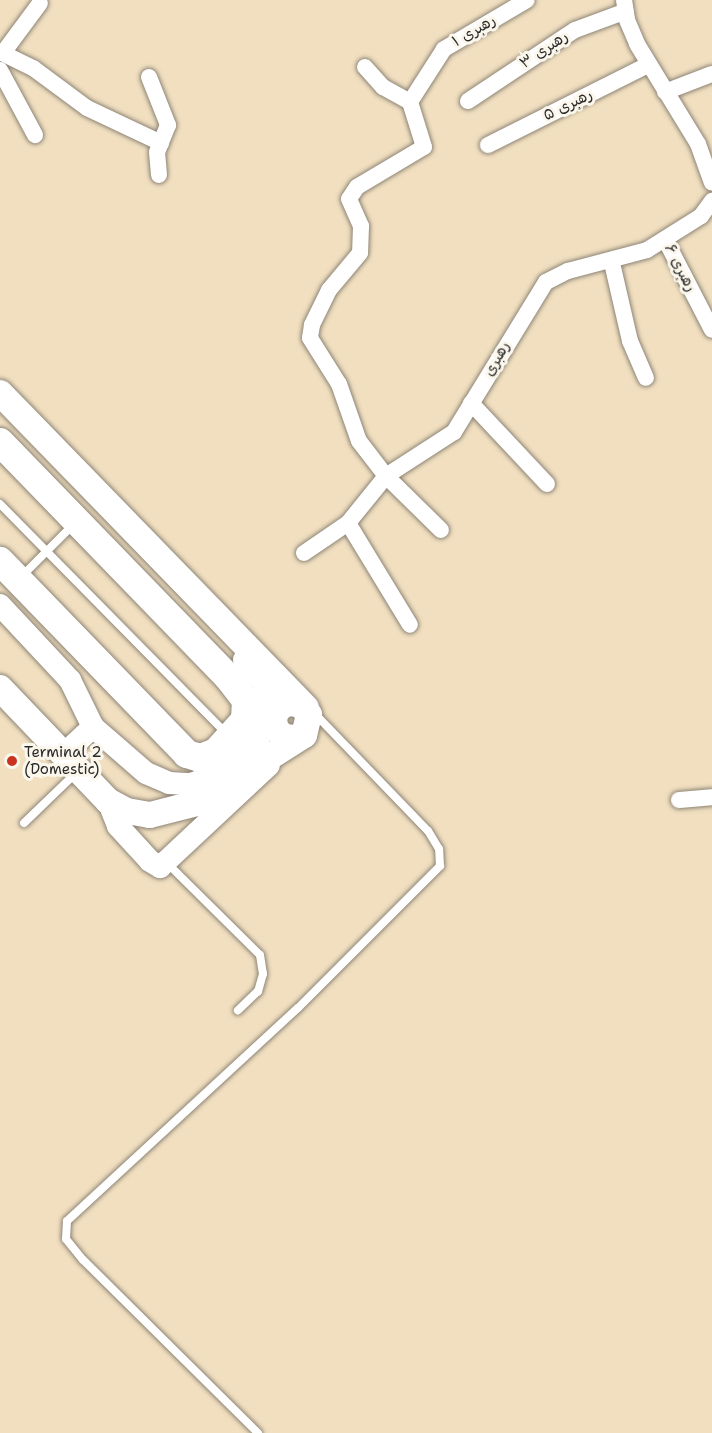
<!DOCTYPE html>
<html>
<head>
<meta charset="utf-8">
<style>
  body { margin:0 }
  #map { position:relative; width:712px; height:1433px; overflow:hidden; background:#f1dfc0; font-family:"Shantell Sans","Playpen Sans Arabic",sans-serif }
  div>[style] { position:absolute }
  .roads { filter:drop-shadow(0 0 2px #8e8576) drop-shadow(0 0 2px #8e8576) }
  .lane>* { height:8px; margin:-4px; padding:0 4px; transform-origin:4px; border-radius:4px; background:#fff }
  .street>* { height:16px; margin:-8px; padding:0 8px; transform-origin:8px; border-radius:8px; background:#fff }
  .secondary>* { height:22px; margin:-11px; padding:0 11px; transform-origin:11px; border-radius:11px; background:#fff }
  .primary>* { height:26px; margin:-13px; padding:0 13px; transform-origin:13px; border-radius:13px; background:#fff }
  .highway>* { height:28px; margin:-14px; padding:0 14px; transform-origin:14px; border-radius:14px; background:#fff }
  .dots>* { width:16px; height:16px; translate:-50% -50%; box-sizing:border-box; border:3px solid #fbf7ec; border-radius:50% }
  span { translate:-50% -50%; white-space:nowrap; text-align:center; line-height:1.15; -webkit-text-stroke:6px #fbf7ec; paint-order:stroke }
  .street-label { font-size:15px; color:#2b2b2b }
  .poi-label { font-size:15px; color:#2b2b2b }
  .left { translate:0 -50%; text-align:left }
</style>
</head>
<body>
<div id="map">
  <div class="roads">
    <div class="lane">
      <i style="left:0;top:504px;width:323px;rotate:45.4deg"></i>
      <i style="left:21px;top:577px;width:74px;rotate:-45deg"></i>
      <i style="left:24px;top:823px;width:74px;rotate:-43.9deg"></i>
      <i style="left:168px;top:864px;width:129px;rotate:44.7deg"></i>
      <i style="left:260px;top:955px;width:19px;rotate:81deg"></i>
      <i style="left:263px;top:974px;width:18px;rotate:106deg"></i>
      <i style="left:258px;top:991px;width:28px;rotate:136deg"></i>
      <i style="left:258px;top:1433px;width:246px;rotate:-135.3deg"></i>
      <i style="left:83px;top:1260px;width:27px;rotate:-129deg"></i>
      <i style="left:66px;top:1239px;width:18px;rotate:-87deg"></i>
      <i style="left:67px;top:1221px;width:314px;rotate:-42.7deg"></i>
      <i style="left:298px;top:1008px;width:201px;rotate:-45deg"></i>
      <i style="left:440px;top:866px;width:17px;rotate:-93deg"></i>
      <i style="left:439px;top:849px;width:21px;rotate:-121deg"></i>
      <i style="left:428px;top:831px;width:164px;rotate:-134deg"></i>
    </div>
    <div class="street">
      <i style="left:624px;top:0;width:20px;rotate:81deg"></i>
      <i style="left:627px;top:20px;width:26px;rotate:67deg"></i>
      <i style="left:637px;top:44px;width:117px;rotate:58.6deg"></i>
      <i style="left:698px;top:144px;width:41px;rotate:70.3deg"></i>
      <i style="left:0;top:52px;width:37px;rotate:26deg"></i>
      <i style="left:33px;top:68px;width:67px;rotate:36.5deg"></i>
      <i style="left:87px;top:108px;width:82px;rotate:25.3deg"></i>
      <i style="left:3px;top:53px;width:62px;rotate:-53.5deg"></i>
      <i style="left:365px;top:67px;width:27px;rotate:48deg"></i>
      <i style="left:383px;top:87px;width:31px;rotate:29deg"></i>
      <i style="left:0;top:70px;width:74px;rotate:61.7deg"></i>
      <i style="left:149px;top:77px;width:52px;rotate:68.4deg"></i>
      <i style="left:168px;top:125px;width:29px;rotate:112deg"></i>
      <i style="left:157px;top:152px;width:23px;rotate:85deg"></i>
      <i style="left:665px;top:92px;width:50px;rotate:-21deg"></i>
      <i style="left:468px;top:101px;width:128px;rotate:-33.6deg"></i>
      <i style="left:575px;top:30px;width:54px;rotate:-20.4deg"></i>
      <i style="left:410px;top:102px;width:47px;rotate:72.7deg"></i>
      <i style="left:424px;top:147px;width:78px;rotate:149.2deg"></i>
      <i style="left:357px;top:187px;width:14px;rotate:124deg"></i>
      <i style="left:349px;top:199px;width:30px;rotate:66deg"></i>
      <i style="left:361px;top:226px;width:27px;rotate:92deg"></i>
      <i style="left:360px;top:253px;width:48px;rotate:130deg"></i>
      <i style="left:329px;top:290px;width:39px;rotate:116deg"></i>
      <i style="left:312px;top:325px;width:13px;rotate:99deg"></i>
      <i style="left:310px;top:338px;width:54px;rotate:57.8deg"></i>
      <i style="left:339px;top:384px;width:60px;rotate:70.7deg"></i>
      <i style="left:359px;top:441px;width:44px;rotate:52.4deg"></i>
      <i style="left:386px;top:476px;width:77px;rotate:44.5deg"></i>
      <i style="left:410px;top:102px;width:63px;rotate:-57.3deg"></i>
      <i style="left:444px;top:49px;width:96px;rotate:-30.6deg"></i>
      <i style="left:488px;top:145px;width:179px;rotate:-26.6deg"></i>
      <i style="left:665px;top:239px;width:102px;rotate:62.7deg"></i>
      <i style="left:612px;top:263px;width:80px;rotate:77deg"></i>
      <i style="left:630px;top:341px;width:40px;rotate:66.6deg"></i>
      <i style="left:471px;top:403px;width:111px;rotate:46.8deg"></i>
      <i style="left:348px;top:523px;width:119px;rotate:58.7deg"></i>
      <i style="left:304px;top:553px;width:53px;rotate:-34.3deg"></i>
      <i style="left:348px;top:523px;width:60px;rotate:-51deg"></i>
      <i style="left:386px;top:476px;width:81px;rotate:-32.9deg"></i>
      <i style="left:454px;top:432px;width:176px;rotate:-58.5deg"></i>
      <i style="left:546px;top:282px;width:25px;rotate:-27deg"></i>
      <i style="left:568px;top:271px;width:82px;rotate:-14.9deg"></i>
      <i style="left:647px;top:250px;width:64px;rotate:-32.2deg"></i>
      <i style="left:701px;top:216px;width:19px;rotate:-54deg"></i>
      <i style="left:679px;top:800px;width:33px;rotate:-5deg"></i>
    </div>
    <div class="secondary">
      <i style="left:0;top:605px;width:103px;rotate:47deg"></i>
      <i style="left:70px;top:680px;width:52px;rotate:63.9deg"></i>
      <i style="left:93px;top:727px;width:70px;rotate:41deg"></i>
      <i style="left:146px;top:773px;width:25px;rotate:23deg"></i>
      <i style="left:169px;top:783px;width:22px;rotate:3deg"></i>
      <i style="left:191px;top:784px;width:39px;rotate:-19deg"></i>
      <i style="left:228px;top:771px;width:42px;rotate:-45deg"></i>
      <i style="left:258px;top:741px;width:41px;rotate:-74.2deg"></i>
      <i style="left:269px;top:702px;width:18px;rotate:-103deg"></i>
      <i style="left:265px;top:684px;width:32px;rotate:-131deg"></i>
      <i style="left:64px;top:754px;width:40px;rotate:-43deg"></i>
      <i style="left:108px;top:801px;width:27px;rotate:68deg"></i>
      <i style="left:118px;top:826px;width:47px;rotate:47.6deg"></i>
      <i style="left:150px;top:861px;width:12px;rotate:31deg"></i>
      <i style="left:160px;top:867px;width:149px;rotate:-43.1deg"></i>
    </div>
    <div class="primary">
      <i style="left:0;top:393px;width:439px;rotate:45.8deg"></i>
      <i style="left:0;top:688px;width:156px;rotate:46.3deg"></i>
      <i style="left:108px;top:801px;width:21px;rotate:28deg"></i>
      <i style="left:127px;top:811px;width:23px;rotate:10deg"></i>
      <i style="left:150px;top:815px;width:49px;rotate:-14.3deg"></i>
      <i style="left:197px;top:803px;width:127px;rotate:-32.4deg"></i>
      <i style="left:304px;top:735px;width:21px;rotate:-76deg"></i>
      <i style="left:309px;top:715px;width:14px;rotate:-129deg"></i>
      <i style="left:300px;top:704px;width:14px;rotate:-176deg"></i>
      <i style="left:286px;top:703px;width:14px;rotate:141deg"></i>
      <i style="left:275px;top:712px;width:14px;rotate:94deg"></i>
      <i style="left:274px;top:726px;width:14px;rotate:51deg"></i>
      <i style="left:283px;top:737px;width:14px;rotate:4deg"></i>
    </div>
    <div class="highway">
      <i style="left:0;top:442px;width:326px;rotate:45.9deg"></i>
      <i style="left:227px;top:676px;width:31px;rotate:52deg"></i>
      <i style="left:246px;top:700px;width:20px;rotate:93deg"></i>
      <i style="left:245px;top:720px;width:43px;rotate:132.2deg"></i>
      <i style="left:216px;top:752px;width:17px;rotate:159deg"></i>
      <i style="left:200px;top:758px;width:14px;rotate:-163deg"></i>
      <i style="left:187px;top:754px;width:269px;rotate:-134.1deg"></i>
    </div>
  </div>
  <div class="dots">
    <i style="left:12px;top:761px;background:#c8321e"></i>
  </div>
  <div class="street-label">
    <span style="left:474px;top:31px;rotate:-30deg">رهبری ۱</span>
    <span style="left:544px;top:50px;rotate:-34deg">رهبری ۳</span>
    <span style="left:568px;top:105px;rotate:-26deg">رهبری ۵</span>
    <span style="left:680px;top:268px;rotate:63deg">رهبری ۶</span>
    <span style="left:497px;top:359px;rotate:-60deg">رهبری</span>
  </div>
  <div class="poi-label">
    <span class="left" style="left:24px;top:761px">Terminal 2<br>(Domestic)</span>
  </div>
</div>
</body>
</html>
